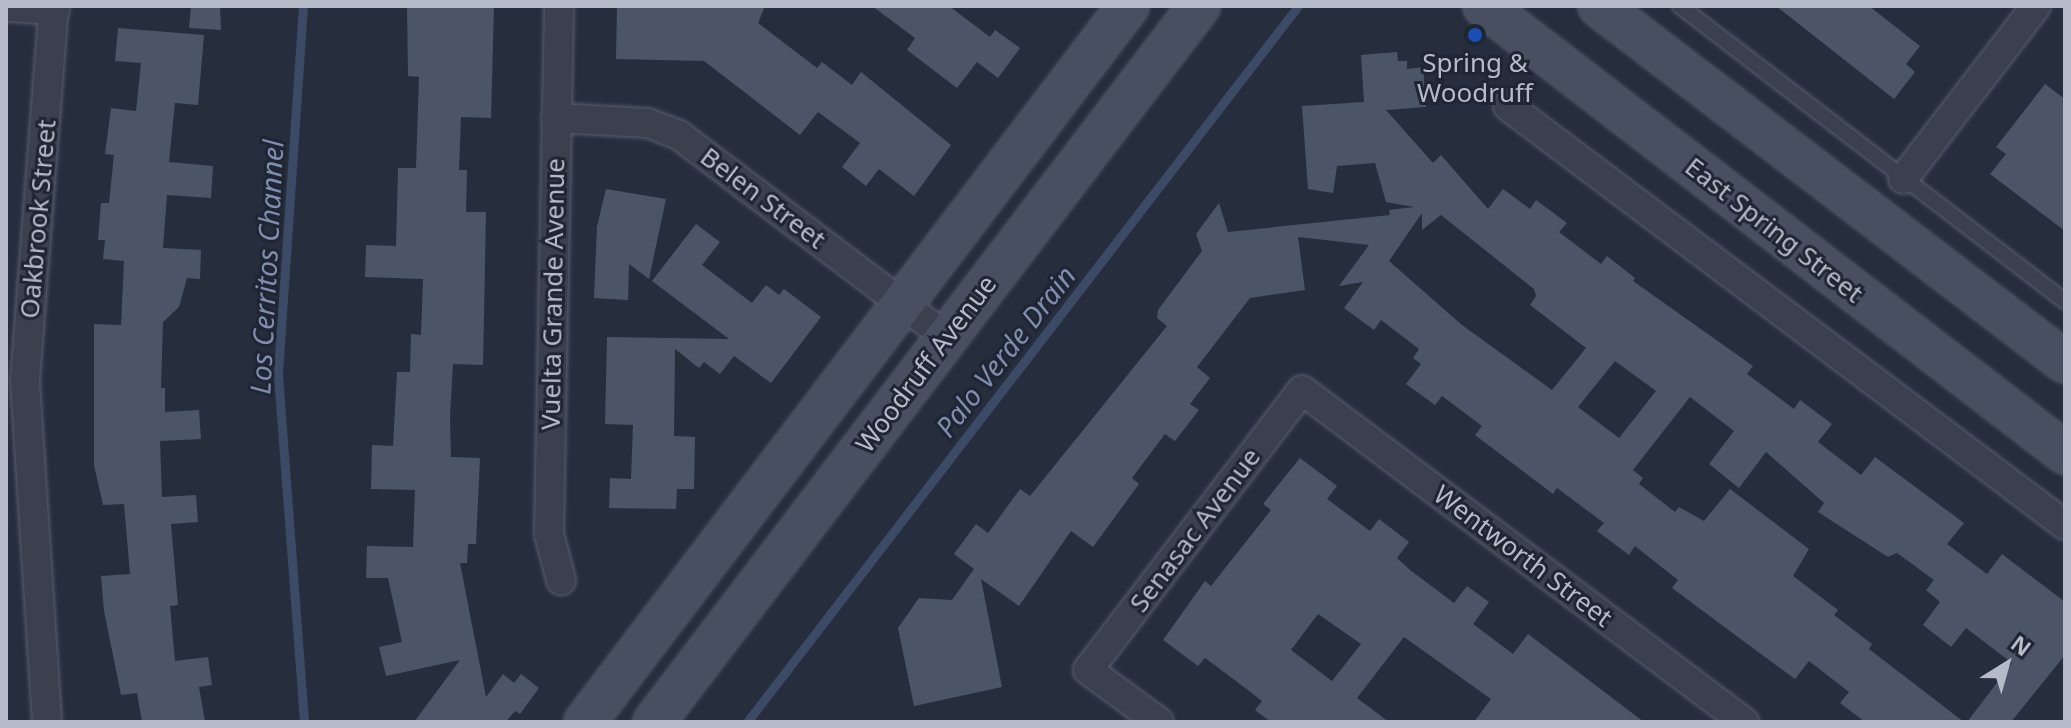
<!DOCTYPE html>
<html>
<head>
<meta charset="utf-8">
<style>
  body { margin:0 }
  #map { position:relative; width:2071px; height:728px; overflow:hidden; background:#262e3e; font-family:"Noto Sans",sans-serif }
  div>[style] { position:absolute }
  .stream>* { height:9px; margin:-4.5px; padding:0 4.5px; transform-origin:4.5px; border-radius:4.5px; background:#3c4a66 }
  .building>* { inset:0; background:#4c5467 }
  .roads { filter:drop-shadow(0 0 2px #585e6c) drop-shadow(0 0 2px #585e6c) }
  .lane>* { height:14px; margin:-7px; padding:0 7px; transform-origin:7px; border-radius:7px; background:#3a404e }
  .street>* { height:28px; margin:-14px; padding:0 14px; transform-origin:14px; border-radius:14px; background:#3a404e }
  .secondary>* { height:40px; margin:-20px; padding:0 20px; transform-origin:20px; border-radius:20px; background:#484f61 }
  .dots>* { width:22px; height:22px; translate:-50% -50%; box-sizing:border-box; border:4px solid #1f2533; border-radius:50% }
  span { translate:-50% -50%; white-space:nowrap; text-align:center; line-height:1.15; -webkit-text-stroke:6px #1f2533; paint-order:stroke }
  .poi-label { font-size:26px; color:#b6bbc9 }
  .street-label { font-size:26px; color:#b6bbc9 }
  .water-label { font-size:28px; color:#7f8eaf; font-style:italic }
  .frame { position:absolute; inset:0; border:8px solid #b6bbc9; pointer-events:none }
  .north { position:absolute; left:1967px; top:624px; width:80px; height:80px; -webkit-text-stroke:6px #1f2533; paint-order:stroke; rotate:37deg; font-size:22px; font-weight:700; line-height:32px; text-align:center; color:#b6bbc9 }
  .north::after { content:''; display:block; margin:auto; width:28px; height:36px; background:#b6bbc9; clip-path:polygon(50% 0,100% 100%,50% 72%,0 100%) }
</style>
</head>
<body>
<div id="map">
  <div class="stream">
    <i style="left:303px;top:6px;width:370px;rotate:93.9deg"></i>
    <i style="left:278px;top:375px;width:348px;rotate:85.7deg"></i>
    <i style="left:747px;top:722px;width:903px;rotate:-52.42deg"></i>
  </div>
  <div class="building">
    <i style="clip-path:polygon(191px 6px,220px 6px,221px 30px,189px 28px)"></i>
    <i style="clip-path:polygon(407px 6px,494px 6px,491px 118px,461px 117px,459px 170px,467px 170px,466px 212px,486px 212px,483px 365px,453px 364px,450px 417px,451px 457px,480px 458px,476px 544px,468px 544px,467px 563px,460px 563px,486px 697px,503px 674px,514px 683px,521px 674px,539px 688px,520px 714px,515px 711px,506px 722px,414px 722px,460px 660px,386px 676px,379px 647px,402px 642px,388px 578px,366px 578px,367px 546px,413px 547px,415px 490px,371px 489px,372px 445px,393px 446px,397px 372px,410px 372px,411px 334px,421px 335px,423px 279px,365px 277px,366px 245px,396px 246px,398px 168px,416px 168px,419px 77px,408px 76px)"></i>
    <i style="clip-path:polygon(617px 6px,765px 6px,758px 23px,817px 68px,822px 62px,852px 85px,861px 72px,951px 145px,914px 196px,879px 169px,866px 186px,842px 167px,860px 143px,818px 112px,800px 135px,704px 61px,616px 59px)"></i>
    <i style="clip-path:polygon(872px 6px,949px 6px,990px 37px,995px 30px,1020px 48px,998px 78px,977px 62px,957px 88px,907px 50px,915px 38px)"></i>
    <i style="clip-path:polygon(1776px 6px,1869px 6px,1920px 46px,1906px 64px,1915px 72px,1894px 99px)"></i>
    <i style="clip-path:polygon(118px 28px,204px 35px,198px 105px,175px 103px,169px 162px,213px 166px,211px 198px,167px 195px,163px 248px,201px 250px,200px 279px,187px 278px,179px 307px,163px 322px,161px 388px,165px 388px,165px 412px,199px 410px,201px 439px,160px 441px,162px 497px,196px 495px,198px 522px,171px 524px,178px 605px,170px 606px,175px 661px,208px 657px,212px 685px,199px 687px,205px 722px,142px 722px,137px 693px,121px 695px,104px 611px,101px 576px,130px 574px,124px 504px,103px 505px,94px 465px,94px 324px,121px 325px,124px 261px,103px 259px,105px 240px,98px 240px,101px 203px,109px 203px,114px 155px,105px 154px,111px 108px,136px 111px,141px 63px,115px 61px)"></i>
    <i style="clip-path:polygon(evenodd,1397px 52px,1398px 61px,1407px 61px,1407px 69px,1423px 67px,1426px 107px,1386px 110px,1433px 163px,1441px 155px,1488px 209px,1503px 189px,1530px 209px,1536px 200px,1567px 223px,1559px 232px,1601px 264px,1607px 256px,1635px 278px,1633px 281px,1753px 366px,1747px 374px,1794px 409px,1800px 400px,1832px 424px,1818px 442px,1861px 475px,1875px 457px,1964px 523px,1947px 544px,1987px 574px,2002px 554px,2065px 602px,2065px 655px,2011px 722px,1967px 722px,2012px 663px,1966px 628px,1951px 647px,1923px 625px,1940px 602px,1926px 590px,1934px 580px,1897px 553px,1888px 557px,1818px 512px,1824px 503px,1766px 452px,1739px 488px,1709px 464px,1734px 431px,1690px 397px,1633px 470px,1643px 478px,1639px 484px,1675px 512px,1679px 507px,1704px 521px,1730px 489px,1809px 549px,1793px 576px,1838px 610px,1834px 615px,1872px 644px,1869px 649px,1964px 722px,1865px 722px,1840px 703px,1849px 692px,1809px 661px,1795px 679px,1746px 643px,1672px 588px,1678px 580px,1635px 546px,1629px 555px,1597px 531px,1604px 523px,1557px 488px,1553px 494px,1475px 435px,1482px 426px,1442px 396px,1435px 405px,1406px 384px,1421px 364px,1413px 358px,1419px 349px,1381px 320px,1374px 330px,1344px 308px,1363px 282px,1339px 286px,1369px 245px,1298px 237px,1305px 290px,1250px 298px,1197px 367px,1210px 378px,1190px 404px,1199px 410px,1175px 441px,1165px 434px,1132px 478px,1139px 484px,1093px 547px,1071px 531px,1019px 606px,981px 579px,1002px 687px,914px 706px,898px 628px,919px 598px,952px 600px,974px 569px,954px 554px,976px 524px,988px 533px,1020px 489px,1030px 496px,1167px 326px,1157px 318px,1158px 310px,1202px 251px,1196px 234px,1219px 203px,1228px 232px,1390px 215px,1389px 210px,1414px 207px,1386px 202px,1375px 163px,1337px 166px,1333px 193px,1308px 189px,1302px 106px,1364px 102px,1361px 55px,1397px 52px,1422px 213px,1422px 230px,1441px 215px,1534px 289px,1536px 296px,1530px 305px,1586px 348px,1552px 390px,1462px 325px,1389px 261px,1422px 213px,1397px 52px,1615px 361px,1656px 391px,1619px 438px,1578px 407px,1615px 361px)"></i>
    <i style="clip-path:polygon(2045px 84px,2065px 99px,2065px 231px,1990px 174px,2006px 154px,1996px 147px)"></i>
    <i style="clip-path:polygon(606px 189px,666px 199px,649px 279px,629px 264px,628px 300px,594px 298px,597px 226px)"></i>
    <i style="clip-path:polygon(696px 224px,720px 242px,702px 265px,752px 303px,766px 285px,779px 295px,784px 289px,821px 317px,771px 383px,734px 356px,720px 374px,704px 362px,699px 368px,675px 349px,674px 436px,695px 437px,694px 489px,677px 489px,676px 509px,609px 508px,610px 478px,631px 479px,633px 425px,605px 424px,607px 337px,729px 339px,652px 281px)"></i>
    <i style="clip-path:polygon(evenodd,1300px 458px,1337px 486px,1327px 499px,1370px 531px,1379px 519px,1409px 542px,1397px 558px,1410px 570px,1454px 603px,1467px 586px,1489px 602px,1473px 624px,1513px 654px,1528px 634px,1644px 722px,1474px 722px,1491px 699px,1404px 637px,1357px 698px,1389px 722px,1271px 722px,1255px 710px,1262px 701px,1236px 681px,1205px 658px,1198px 666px,1163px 640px,1205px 581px,1211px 586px,1271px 510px,1263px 504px,1300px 458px,1318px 614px,1361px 644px,1332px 681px,1291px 650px,1318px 614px)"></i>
  </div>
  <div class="roads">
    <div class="lane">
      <i style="left:1680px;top:6px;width:485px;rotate:37.5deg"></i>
    </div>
    <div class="street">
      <i style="left:559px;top:6px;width:528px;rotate:91.09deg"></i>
      <i style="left:549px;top:534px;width:48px;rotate:75.4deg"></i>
      <i style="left:6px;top:7px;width:49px;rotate:3.5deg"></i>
      <i style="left:1508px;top:106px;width:697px;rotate:36.95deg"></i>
      <i style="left:556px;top:118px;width:92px;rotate:3.1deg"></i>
      <i style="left:648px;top:123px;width:33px;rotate:21deg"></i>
      <i style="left:679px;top:135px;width:336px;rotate:37.1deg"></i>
      <i style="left:1903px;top:179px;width:218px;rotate:-52.4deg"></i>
      <i style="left:47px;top:722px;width:343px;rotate:-93.7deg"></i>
      <i style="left:25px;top:380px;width:375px;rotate:-85.6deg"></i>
      <i style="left:1159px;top:722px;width:88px;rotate:-143.8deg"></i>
      <i style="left:1088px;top:670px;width:352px;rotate:-52.6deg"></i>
      <i style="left:1302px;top:390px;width:553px;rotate:36.91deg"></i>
    </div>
    <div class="secondary">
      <i style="left:1484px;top:6px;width:733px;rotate:37.57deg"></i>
      <i style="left:1599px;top:6px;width:586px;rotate:37.38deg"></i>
      <i style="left:585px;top:722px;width:899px;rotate:-52.82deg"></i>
      <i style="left:654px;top:722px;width:900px;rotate:-52.72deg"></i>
    </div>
  </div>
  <div class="dots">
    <i style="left:1475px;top:35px;background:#1a4fb4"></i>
  </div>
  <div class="poi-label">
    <span style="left:1475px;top:78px">Spring &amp;<br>Woodruff</span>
  </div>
  <div class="street-label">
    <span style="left:763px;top:198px;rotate:37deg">Belen Street</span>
    <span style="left:38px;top:219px;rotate:-85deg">Oakbrook Street</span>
    <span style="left:1774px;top:230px;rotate:38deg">East Spring Street</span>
    <span style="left:553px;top:294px;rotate:-89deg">Vuelta Grande Avenue</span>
    <span style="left:926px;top:364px;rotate:-53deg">Woodruff Avenue</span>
    <span style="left:1195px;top:530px;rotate:-53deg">Senasac Avenue</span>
    <span style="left:1523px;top:556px;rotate:37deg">Wentworth Street</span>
  </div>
  <div class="water-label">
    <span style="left:266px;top:267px;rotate:-87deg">Los Cerritos Channel</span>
    <span style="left:1005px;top:351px;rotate:-52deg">Palo Verde Drain</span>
  </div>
  <div class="frame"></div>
  <div class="north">N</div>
</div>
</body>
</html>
